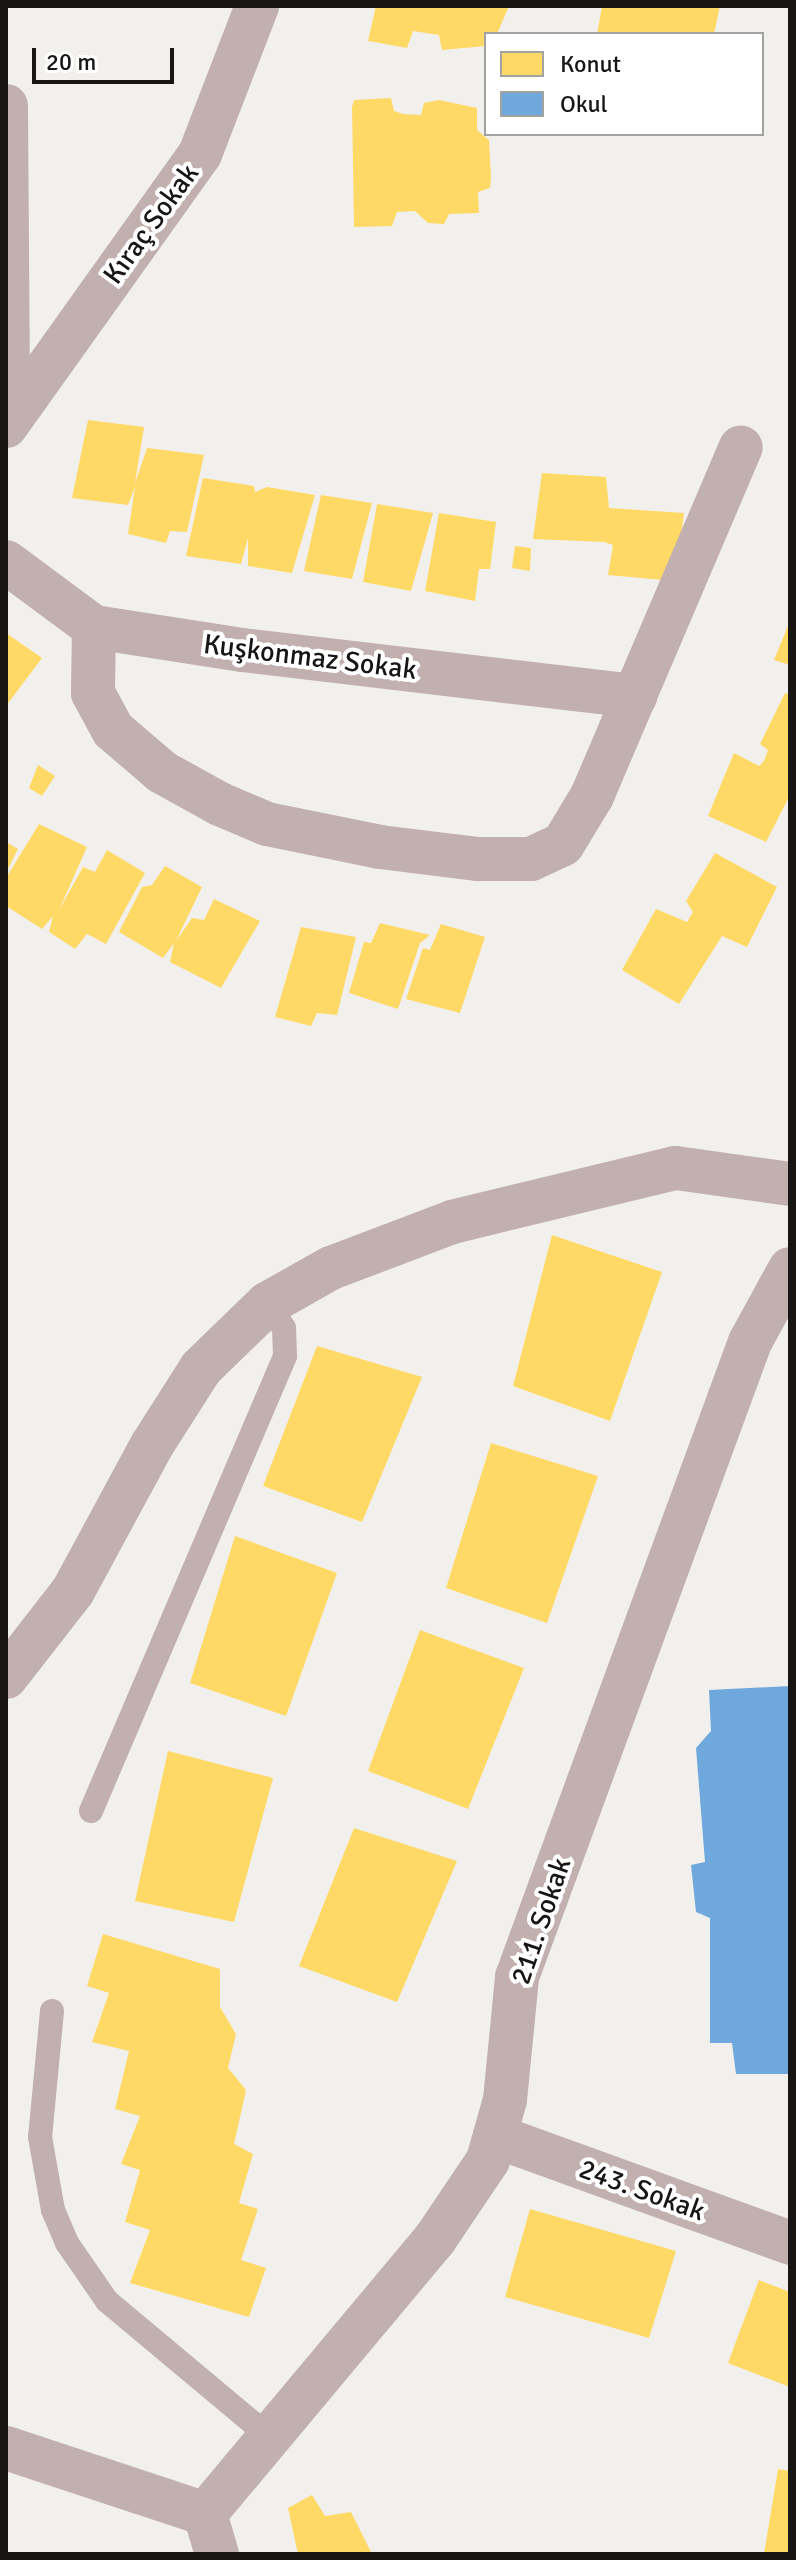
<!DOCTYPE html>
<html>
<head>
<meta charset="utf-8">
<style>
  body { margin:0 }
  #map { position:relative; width:796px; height:2560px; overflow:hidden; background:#f2f0ec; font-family:Signika,sans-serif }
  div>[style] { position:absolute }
  .homes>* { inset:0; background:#ffd966 }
  .schools>* { inset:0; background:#6fa8dc }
  .lane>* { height:24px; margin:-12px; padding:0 12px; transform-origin:12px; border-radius:12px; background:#c2afb0 }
  .street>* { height:44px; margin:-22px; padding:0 22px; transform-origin:22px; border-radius:22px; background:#c2afb0 }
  span { translate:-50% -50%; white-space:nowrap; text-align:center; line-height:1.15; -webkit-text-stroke:8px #fff; paint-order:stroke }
  .street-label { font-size:28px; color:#171614 }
  .frame { position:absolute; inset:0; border:8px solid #171614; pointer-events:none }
  .legend { position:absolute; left:484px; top:32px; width:280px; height:104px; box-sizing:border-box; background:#fff; border:2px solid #a2a2a1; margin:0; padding:10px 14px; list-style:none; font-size:24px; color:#171614 }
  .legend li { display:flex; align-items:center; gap:16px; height:40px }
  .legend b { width:40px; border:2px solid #a2a2a1 }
  .scale { position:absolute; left:32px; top:48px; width:142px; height:36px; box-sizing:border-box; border:4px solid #171614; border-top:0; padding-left:10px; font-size:24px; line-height:28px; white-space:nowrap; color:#171614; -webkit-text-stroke:6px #fff; paint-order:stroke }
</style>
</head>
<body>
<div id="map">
  <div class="homes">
    <i style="clip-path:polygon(376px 6px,509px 6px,497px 34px,486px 34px,486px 46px,442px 50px,439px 35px,413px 31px,407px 48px,368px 41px)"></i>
    <i style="clip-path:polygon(602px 6px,720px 6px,714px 34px,597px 34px)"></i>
    <i style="clip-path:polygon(391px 98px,394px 111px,403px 114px,421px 115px,424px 103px,439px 100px,477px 108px,477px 130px,489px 140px,491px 176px,490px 188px,478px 192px,479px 213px,449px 214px,444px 224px,428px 223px,415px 211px,397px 212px,392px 226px,354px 227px,352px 107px,354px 100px)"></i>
    <i style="clip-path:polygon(88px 420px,144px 427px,135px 483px,147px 448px,204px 455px,187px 532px,170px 531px,166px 543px,128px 534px,135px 487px,128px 505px,72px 498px)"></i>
    <i style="clip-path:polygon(542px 473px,606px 477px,609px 508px,684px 513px,675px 581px,608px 575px,613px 545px,604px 542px,533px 539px)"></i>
    <i style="clip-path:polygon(203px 478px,254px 486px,255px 492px,267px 487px,315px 495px,292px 573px,248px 566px,248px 538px,241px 564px,186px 556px)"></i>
    <i style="clip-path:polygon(321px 495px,372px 503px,352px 579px,304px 571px)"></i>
    <i style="clip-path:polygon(377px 504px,433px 513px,411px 591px,363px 582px)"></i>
    <i style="clip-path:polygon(439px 513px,496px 522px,490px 569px,479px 569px,475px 601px,425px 591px)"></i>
    <i style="clip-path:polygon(515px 546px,531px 548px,530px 571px,512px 568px)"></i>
    <i style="clip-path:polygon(790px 621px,790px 665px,774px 660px)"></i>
    <i style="clip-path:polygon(6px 633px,42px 658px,6px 706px)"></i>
    <i style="clip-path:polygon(785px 693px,790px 695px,790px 795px,766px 842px,708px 816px,734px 753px,759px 766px,764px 761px,768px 750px,760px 744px)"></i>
    <i style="clip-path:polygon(38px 765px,55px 776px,42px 796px,29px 788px)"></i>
    <i style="clip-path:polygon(39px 824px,87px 847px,59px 910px,83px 867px,95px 872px,107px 850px,145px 873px,106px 944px,87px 934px,75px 949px,49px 932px,53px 916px,42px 929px,6px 906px,6px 878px)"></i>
    <i style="clip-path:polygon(6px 842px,18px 849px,6px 873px)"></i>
    <i style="clip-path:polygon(715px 853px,777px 887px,747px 947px,722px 936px,679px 1004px,622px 970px,656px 909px,687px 922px,693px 912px,686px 901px)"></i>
    <i style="clip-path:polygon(165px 866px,202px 887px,176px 941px,192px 918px,204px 920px,214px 899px,260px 921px,221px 988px,170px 962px,174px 943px,163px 958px,119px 932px,142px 887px,152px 885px)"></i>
    <i style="clip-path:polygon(380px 923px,430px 935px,420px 943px,398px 1009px,349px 993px,364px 942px,371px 943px)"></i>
    <i style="clip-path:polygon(441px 924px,485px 937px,460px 1013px,406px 999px,423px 948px,430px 950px)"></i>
    <i style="clip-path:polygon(301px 927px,356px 937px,337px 1015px,317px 1013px,311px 1026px,275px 1017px)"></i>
    <i style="clip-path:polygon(552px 1235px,662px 1272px,610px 1421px,513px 1386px)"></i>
    <i style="clip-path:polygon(317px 1346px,422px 1377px,362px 1522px,263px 1486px)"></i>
    <i style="clip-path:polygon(491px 1443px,598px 1476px,547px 1623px,446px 1588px)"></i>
    <i style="clip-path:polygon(235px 1536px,337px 1573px,286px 1716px,190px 1683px)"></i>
    <i style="clip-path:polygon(420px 1630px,524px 1668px,468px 1809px,368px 1771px)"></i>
    <i style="clip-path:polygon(168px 1751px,273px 1778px,234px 1922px,135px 1901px)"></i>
    <i style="clip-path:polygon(354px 1828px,457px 1861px,397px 2002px,299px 1966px)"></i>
    <i style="clip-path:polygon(103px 1934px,220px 1969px,220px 2007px,236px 2034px,228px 2068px,246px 2090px,234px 2144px,253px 2154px,239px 2203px,258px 2209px,241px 2260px,266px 2268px,249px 2317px,130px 2283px,150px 2230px,125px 2222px,140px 2170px,121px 2164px,140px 2116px,115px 2109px,129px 2051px,92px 2042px,109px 1993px,87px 1986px)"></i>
    <i style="clip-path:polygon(530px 2209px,676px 2251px,649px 2338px,505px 2297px)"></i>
    <i style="clip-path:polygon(759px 2280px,790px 2292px,790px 2387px,728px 2363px)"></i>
    <i style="clip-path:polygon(778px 2469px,790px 2471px,790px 2554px,764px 2554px)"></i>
    <i style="clip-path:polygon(312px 2495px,325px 2516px,351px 2512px,372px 2554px,298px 2554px,288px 2508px)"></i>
  </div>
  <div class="schools">
    <i style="clip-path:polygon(790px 1686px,790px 2074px,736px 2074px,732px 2043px,710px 2043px,710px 1918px,696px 1912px,691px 1865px,705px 1862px,696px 1748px,711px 1731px,709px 1690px)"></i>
  </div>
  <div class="lane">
    <i style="left:91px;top:1811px;width:495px;rotate:-66.9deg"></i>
    <i style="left:285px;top:1356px;width:28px;rotate:-92deg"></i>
    <i style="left:284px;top:1328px;width:29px;rotate:-125deg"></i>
    <i style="left:52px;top:2011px;width:127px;rotate:95.4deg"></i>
    <i style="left:40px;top:2137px;width:74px;rotate:79.9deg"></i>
    <i style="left:53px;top:2210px;width:36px;rotate:67deg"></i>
    <i style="left:67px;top:2243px;width:70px;rotate:55.4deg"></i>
    <i style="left:107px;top:2301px;width:209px;rotate:39.9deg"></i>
  </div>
  <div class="street">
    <i style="left:6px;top:106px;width:316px;rotate:89.6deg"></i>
    <i style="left:6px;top:426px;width:334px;rotate:-54.5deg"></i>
    <i style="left:200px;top:154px;width:159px;rotate:-68.9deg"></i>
    <i style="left:6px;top:562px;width:109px;rotate:36.5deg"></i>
    <i style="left:94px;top:627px;width:150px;rotate:8.8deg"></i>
    <i style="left:242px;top:650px;width:396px;rotate:6.7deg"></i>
    <i style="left:94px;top:627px;width:66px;rotate:90.9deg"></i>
    <i style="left:93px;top:693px;width:42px;rotate:61.6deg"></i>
    <i style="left:113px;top:730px;width:65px;rotate:40.6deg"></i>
    <i style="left:162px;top:772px;width:66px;rotate:28.9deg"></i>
    <i style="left:220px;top:804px;width:51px;rotate:23.1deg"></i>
    <i style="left:267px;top:824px;width:115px;rotate:11.5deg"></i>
    <i style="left:380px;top:847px;width:99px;rotate:7deg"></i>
    <i style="left:478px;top:859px;width:53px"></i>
    <i style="left:531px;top:859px;width:35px;rotate:-25deg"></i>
    <i style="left:563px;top:844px;width:56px;rotate:-58.9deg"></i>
    <i style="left:592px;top:796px;width:379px;rotate:-66.9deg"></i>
    <i style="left:6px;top:1677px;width:109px;rotate:-52.1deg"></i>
    <i style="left:73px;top:1591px;width:166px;rotate:-61.6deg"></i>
    <i style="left:152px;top:1445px;width:91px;rotate:-57.5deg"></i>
    <i style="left:201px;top:1368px;width:92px;rotate:-44.1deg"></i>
    <i style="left:267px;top:1304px;width:73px;rotate:-29.4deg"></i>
    <i style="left:331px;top:1268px;width:129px;rotate:-20.8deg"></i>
    <i style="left:452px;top:1222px;width:230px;rotate:-13.6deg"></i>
    <i style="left:676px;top:1168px;width:115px;rotate:8deg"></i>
    <i style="left:495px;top:2136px;width:314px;rotate:19.9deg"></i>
    <i style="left:6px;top:2448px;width:210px;rotate:18.3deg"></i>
    <i style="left:205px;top:2514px;width:359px;rotate:-50.1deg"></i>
    <i style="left:435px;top:2239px;width:95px;rotate:-56.1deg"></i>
    <i style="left:488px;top:2160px;width:62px;rotate:-74.2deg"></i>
    <i style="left:505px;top:2100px;width:124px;rotate:-84.4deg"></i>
    <i style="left:517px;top:1977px;width:676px;rotate:-69.85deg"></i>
    <i style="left:750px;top:1342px;width:83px;rotate:-61.3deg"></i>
    <i style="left:205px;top:2514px;width:42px;rotate:73.3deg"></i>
  </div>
  <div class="street-label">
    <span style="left:151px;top:224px;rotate:-54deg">Kıraç Sokak</span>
    <span style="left:310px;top:657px;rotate:7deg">Kuşkonmaz Sokak</span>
    <span style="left:541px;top:1921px;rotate:-71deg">211. Sokak</span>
    <span style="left:642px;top:2190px;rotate:20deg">243. Sokak</span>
  </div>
  <div class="frame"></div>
  <ul class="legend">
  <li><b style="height:22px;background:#ffd966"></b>Konut</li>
  <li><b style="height:22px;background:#6fa8dc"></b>Okul</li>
  </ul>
  <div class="scale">20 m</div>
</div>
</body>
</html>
